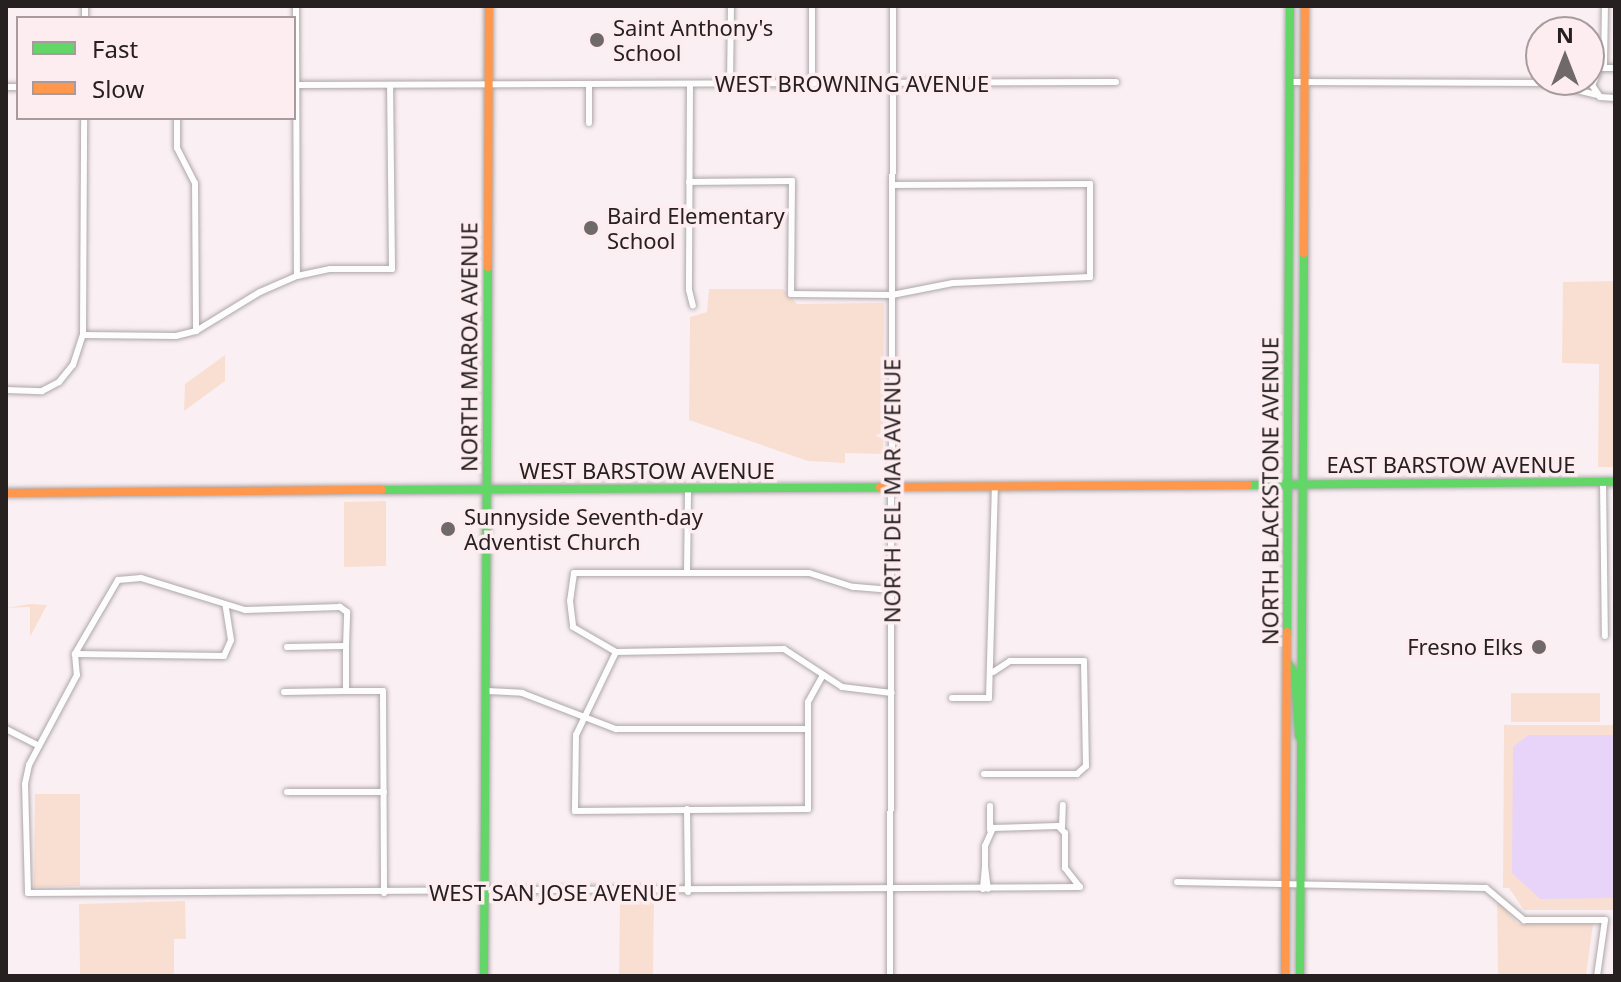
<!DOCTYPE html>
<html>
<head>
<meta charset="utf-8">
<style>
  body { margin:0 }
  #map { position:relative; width:1621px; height:982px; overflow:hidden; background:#faf0f3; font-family:"Noto Sans",sans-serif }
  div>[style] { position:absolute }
  .green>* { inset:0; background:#f9dfd1 }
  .water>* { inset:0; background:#e8d4f9 }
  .roads { filter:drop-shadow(0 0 2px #ada6a8) drop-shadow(0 0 2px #ada6a8) }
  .street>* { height:6px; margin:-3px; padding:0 3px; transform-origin:3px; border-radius:3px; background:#fefdfd }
  .fast>* { height:8px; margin:-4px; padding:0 4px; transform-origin:4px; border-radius:4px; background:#63d668 }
  .slow>* { height:8px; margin:-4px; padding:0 4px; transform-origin:4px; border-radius:4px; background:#ff974d }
  .dots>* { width:22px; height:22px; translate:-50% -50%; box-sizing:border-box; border:4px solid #fdedf1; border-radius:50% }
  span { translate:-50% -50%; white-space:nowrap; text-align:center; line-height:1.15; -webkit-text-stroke:7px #fdedf1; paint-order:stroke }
  .poi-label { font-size:22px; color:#262021 }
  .left { translate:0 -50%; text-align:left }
  .right { translate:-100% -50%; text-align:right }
  .street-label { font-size:22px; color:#262021 }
  .frame { position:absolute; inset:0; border:8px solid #262021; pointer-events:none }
  .legend { position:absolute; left:16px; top:16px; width:280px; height:104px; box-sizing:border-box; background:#fdedf1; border:2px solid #a79b9e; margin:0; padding:10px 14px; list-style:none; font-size:24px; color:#262021 }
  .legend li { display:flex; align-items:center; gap:16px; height:40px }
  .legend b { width:40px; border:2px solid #a79b9e }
  .north { position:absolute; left:1525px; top:16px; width:80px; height:80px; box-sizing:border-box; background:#fdedf1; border:2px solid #a79b9e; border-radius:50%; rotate:0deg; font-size:22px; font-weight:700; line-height:32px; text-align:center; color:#262021 }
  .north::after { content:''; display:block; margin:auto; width:28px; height:36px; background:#70696a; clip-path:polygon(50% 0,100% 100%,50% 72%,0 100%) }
</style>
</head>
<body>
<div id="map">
  <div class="green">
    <i style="clip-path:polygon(1615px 281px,1615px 467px,1598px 467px,1599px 364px,1562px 363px,1563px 282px)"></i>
    <i style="clip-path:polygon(709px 289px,783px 289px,797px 304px,884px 303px,883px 454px,845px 453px,845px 463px,808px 461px,689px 420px,690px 317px,707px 312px)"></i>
    <i style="clip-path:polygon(225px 355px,225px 381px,184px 411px,185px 384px)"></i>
    <i style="clip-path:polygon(386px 501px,386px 566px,344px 567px,344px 502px)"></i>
    <i style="clip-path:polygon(30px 604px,47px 605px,30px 637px,30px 607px,6px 608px)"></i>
    <i style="clip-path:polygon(1511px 693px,1600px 693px,1600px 722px,1511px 722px)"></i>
    <i style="clip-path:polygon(1504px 725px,1615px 725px,1615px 910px,1524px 910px,1509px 888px,1503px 888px)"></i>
    <i style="clip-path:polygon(35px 794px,80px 794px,80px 886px,34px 887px)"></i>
    <i style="clip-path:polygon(1497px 899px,1518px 924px,1593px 924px,1586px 976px,1498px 976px)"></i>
    <i style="clip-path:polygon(620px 900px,654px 900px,653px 976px,619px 976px)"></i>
    <i style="clip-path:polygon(185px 901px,186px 939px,174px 939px,174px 976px,80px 976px,79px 904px)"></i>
  </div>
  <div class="water">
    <i style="clip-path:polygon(1528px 735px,1615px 735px,1615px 898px,1540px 899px,1512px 873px,1513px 747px)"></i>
  </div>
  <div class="roads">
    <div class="street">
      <i style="left:296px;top:6px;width:270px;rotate:89.8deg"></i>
      <i style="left:85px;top:18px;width:12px;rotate:-90deg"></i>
      <i style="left:1604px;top:67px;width:61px;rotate:-89.1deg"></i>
      <i style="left:1615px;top:68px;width:15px;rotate:180deg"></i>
      <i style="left:1600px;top:68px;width:19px;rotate:115deg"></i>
      <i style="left:1592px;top:85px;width:14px;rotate:56deg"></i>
      <i style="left:1600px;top:97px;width:15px;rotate:4deg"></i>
      <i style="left:1290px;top:82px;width:257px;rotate:0.2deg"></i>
      <i style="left:1547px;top:83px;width:51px;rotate:13.5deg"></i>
      <i style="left:812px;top:84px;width:78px;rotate:-90deg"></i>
      <i style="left:294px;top:85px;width:822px;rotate:-0.21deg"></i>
      <i style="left:589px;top:85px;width:38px;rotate:90deg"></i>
      <i style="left:690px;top:85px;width:205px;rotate:90.3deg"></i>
      <i style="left:689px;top:290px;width:16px;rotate:76deg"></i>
      <i style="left:730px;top:85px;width:79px;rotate:-89.3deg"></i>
      <i style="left:6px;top:87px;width:12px"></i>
      <i style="left:177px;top:118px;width:30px;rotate:90deg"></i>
      <i style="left:177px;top:148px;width:39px;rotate:63deg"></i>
      <i style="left:195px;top:183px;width:148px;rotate:89.6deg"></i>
      <i style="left:689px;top:182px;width:103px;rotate:-0.6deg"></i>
      <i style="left:792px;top:181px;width:113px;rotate:90.5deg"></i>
      <i style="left:791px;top:294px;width:101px;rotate:0.6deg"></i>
      <i style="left:892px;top:295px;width:62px;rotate:-11.1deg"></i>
      <i style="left:953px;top:283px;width:137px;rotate:-2.5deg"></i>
      <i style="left:1090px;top:277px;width:93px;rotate:-90deg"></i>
      <i style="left:1090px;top:184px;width:197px;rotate:179.7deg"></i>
      <i style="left:83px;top:335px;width:93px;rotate:0.6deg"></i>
      <i style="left:176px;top:336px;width:21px;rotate:-14deg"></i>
      <i style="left:196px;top:331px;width:75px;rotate:-31.4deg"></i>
      <i style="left:260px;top:292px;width:40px;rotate:-23.4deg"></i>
      <i style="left:297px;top:276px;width:34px;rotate:-12deg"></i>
      <i style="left:330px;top:269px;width:62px"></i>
      <i style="left:392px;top:269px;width:184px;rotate:-90.6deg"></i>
      <i style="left:6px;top:390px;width:36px;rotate:2deg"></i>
      <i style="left:42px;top:391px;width:19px;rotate:-28deg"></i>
      <i style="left:59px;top:382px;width:22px;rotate:-51deg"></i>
      <i style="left:73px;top:365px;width:32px;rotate:-72deg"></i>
      <i style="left:83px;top:335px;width:217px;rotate:-89.7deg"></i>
      <i style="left:1603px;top:482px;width:154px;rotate:89.3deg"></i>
      <i style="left:687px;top:573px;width:83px;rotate:-89.3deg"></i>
      <i style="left:891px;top:590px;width:38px;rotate:-175deg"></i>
      <i style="left:853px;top:587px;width:46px;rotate:-162.3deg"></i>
      <i style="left:809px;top:573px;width:235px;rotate:180deg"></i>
      <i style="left:574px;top:573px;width:28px;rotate:98deg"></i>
      <i style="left:570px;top:601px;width:26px;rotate:83deg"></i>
      <i style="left:573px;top:627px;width:50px;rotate:30.2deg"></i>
      <i style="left:616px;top:652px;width:168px;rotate:-1deg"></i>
      <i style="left:784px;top:649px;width:69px;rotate:33.2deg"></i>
      <i style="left:842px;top:687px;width:50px;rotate:6.8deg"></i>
      <i style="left:346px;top:646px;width:34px;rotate:-88deg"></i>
      <i style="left:347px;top:612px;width:9px;rotate:-144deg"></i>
      <i style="left:340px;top:607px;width:95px;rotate:178.2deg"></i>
      <i style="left:245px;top:610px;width:109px;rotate:-162.9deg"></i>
      <i style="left:141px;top:578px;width:23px;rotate:175deg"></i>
      <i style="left:118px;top:580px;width:86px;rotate:120.2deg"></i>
      <i style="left:75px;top:654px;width:21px;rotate:85deg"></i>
      <i style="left:77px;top:675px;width:102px;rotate:118.1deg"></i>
      <i style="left:29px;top:765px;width:19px;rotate:102deg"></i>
      <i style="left:25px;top:784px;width:109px;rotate:88.4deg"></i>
      <i style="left:28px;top:893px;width:1052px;rotate:-0.33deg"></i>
      <i style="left:287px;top:647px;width:59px;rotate:-1deg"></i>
      <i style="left:346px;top:646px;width:45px;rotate:90deg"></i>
      <i style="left:346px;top:691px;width:37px"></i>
      <i style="left:383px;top:691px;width:202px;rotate:89.7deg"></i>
      <i style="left:616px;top:652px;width:92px;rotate:115.7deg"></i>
      <i style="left:576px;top:735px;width:76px;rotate:90.8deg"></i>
      <i style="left:575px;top:811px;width:233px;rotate:-0.5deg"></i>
      <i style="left:808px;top:809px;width:107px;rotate:-90deg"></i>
      <i style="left:808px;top:702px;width:31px;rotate:-61deg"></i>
      <i style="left:75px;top:654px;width:149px;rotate:0.8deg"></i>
      <i style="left:224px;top:656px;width:17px;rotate:-66deg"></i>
      <i style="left:231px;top:640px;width:36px;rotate:-99deg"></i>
      <i style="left:488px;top:691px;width:34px;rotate:3deg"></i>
      <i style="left:522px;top:693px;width:101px;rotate:21deg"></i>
      <i style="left:616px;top:729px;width:192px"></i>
      <i style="left:284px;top:692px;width:62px;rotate:-0.9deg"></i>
      <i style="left:952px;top:698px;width:37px"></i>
      <i style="left:989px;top:698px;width:210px;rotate:-88.4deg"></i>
      <i style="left:6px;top:729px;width:36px;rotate:27deg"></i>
      <i style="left:984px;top:774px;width:93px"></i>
      <i style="left:1077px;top:774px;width:12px;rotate:-42deg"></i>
      <i style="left:1086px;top:766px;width:105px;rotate:-91.1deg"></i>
      <i style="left:1084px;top:661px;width:74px;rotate:180deg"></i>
      <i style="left:1010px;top:661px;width:20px;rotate:147deg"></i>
      <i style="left:287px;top:792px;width:97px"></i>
      <i style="left:687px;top:809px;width:83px;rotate:89.3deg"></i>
      <i style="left:1062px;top:828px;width:23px;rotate:-88deg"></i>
      <i style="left:990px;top:830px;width:24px;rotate:-90deg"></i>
      <i style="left:985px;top:866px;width:20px;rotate:-90deg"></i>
      <i style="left:985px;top:846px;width:20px;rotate:-66deg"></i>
      <i style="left:993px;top:828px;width:65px;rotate:-1.8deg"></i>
      <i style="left:1058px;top:826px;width:10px;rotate:45deg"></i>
      <i style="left:1065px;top:833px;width:35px;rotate:90deg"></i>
      <i style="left:1065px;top:868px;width:24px;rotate:52deg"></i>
      <i style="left:1177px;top:882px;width:309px;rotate:1.1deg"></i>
      <i style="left:1486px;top:888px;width:50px;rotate:40.1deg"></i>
      <i style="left:1524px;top:920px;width:81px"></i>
      <i style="left:1605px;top:920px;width:57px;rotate:98.1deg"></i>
      <i style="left:983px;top:889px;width:23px;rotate:-85deg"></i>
      <i style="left:985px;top:866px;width:23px;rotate:83deg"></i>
      <i style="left:890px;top:976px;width:970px;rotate:-89.82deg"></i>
    </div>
    <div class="fast">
      <i style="left:1248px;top:485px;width:367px;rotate:-0.5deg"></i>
      <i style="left:382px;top:490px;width:498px;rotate:-0.3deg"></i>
      <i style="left:1287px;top:632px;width:626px;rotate:-89.73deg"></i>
      <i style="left:1287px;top:662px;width:14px;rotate:56deg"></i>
      <i style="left:1295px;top:674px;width:62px;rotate:86.3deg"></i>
      <i style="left:484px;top:976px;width:709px;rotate:-89.68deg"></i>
      <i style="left:1300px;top:976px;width:723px;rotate:-89.68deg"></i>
    </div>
    <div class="slow">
      <i style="left:1304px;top:253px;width:247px;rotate:-89.8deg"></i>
      <i style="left:488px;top:267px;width:261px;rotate:-89.8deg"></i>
      <i style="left:880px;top:487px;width:368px;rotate:-0.3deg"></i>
      <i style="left:6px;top:493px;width:376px;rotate:-0.5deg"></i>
      <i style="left:1285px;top:976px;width:344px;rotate:-89.7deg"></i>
    </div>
  </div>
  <div class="dots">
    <i style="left:597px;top:40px;background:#70696a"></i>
    <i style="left:591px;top:228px;background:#70696a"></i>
    <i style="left:448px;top:529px;background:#70696a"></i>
    <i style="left:1539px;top:647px;background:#70696a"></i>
  </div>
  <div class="poi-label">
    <span class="left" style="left:613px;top:40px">Saint Anthony's<br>School</span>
    <span class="left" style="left:607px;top:228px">Baird Elementary<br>School</span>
    <span class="left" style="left:464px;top:529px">Sunnyside Seventh-day<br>Adventist Church</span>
    <span class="right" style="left:1523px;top:647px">Fresno Elks</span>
  </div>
  <div class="street-label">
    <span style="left:852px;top:84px">WEST BROWNING AVENUE</span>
    <span style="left:469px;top:347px;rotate:-90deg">NORTH MAROA AVENUE</span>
    <span style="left:1451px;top:465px">EAST BARSTOW AVENUE</span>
    <span style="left:647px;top:471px">WEST BARSTOW AVENUE</span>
    <span style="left:892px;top:491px;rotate:-90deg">NORTH DEL MAR AVENUE</span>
    <span style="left:1270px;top:491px;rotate:-90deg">NORTH BLACKSTONE AVENUE</span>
    <span style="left:553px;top:893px">WEST SAN JOSE AVENUE</span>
  </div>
  <div class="frame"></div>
  <ul class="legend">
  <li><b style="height:10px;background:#63d668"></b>Fast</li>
  <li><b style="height:10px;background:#ff974d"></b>Slow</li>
  </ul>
  <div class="north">N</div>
</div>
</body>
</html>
